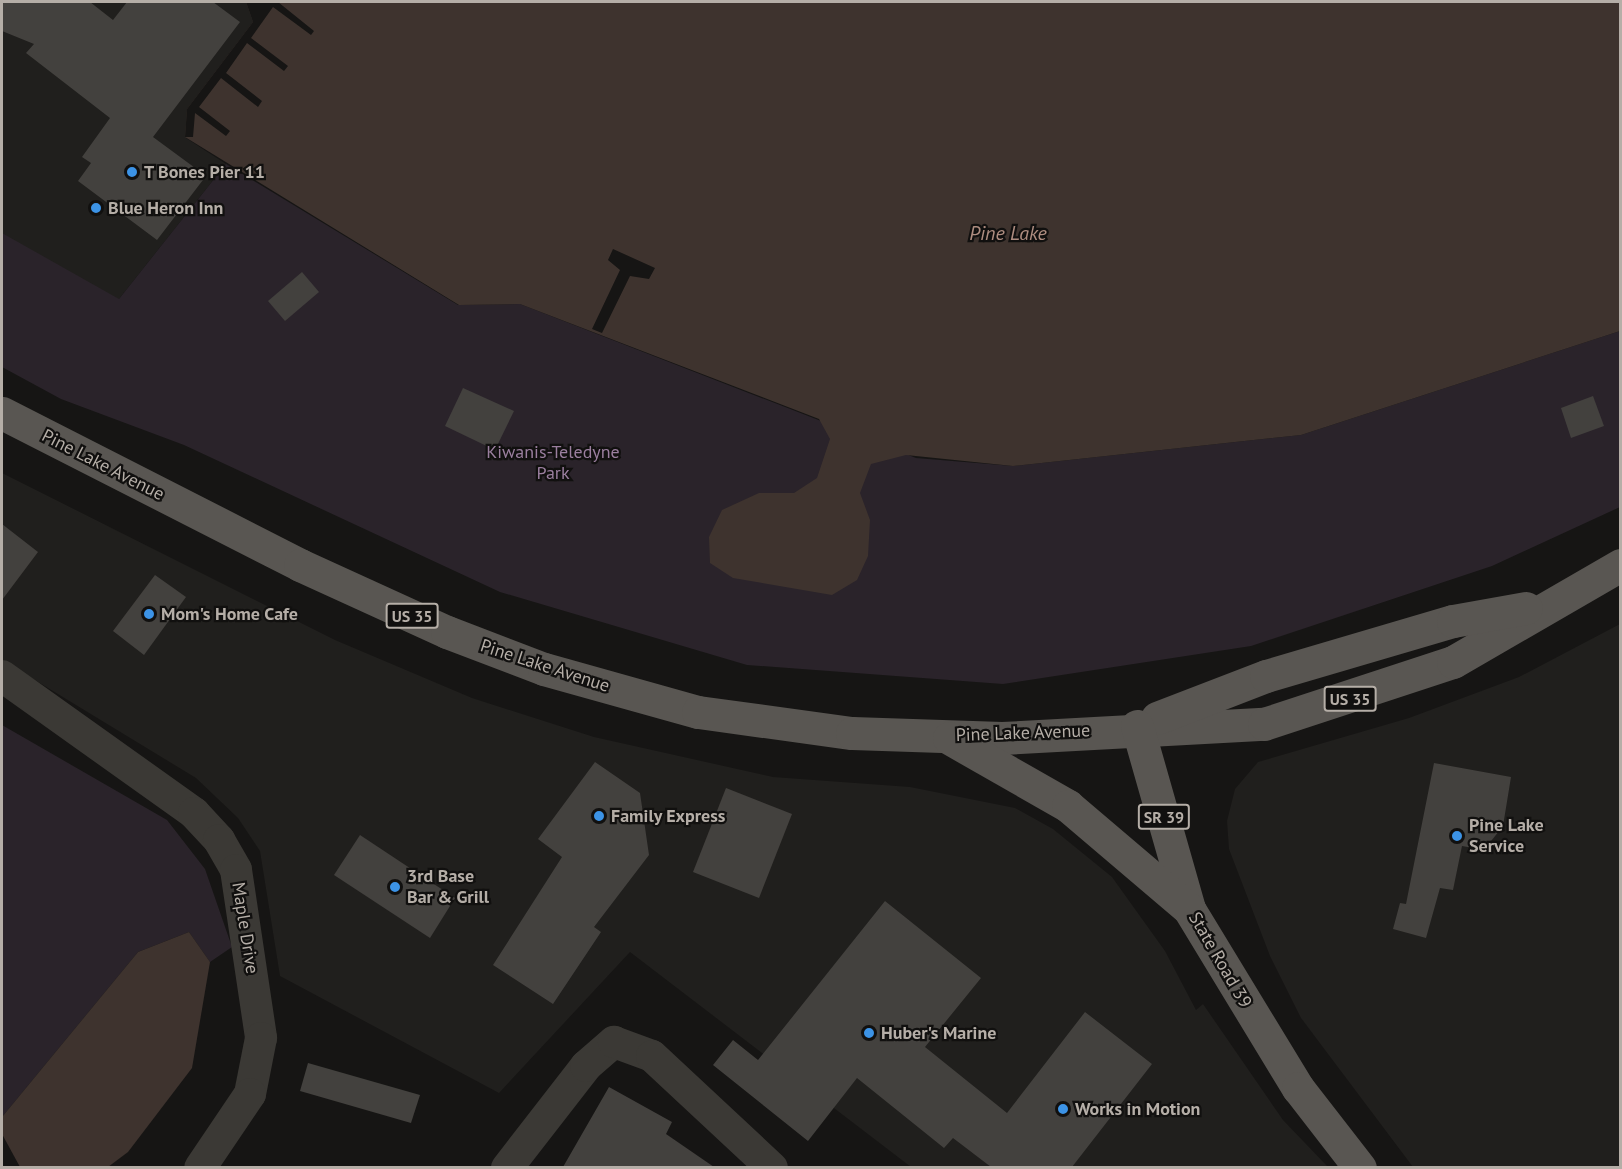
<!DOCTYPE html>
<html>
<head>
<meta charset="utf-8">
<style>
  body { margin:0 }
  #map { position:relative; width:1622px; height:1169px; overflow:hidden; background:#161514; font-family:"PT Sans",sans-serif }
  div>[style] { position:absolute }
  .built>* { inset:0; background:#201f1d }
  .green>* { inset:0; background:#2a232a }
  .water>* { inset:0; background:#3e332e }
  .pier>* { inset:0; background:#161514 }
  .building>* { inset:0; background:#43413e }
  .minor>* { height:32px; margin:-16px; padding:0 16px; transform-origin:16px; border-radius:16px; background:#3b3935 }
  .primary>* { height:33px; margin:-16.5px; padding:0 16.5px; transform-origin:16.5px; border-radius:16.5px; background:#595652 }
  .dots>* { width:16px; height:16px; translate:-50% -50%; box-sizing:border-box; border:3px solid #11100f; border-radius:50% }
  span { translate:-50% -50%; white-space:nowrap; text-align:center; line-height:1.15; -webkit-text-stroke:4.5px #11100f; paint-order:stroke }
  .shield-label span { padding:2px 4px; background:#11100f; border:2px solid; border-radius:4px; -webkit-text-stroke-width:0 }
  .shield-label { font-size:16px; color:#b5aea7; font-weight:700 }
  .poi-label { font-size:18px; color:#b5aea7; font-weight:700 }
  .left { translate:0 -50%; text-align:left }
  .park-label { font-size:18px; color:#9b7f9f }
  .street-label { font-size:18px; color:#b5aea7 }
  .water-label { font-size:20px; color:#ae8d80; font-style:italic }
  .frame { position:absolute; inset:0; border:3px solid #b5aea7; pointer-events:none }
</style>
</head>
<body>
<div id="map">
  <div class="built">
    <i style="clip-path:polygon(2px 2px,266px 3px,186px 138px,226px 164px,119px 299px,2px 326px)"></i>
    <i style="clip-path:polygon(2px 473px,335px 640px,472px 698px,594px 737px,773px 777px,910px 787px,1015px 808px,1053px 829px,1112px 877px,1165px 951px,1196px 1010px,1203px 1004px,1283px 1120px,1328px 1167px,911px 1167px,630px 952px,499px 1093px,280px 976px,260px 851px,238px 818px,196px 778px,2px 660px)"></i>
    <i style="clip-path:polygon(1620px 624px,1620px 1167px,1413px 1167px,1301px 1018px,1270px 956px,1229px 849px,1227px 821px,1235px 789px,1258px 762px,1409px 718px,1519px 677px)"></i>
  </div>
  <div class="green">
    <i style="clip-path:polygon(226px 164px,458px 305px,520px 304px,916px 458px,1013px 466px,1301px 435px,1620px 331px,1620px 507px,1492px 566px,1251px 646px,1003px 684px,747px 665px,500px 592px,184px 445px,61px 399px,2px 367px,2px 233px,119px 299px)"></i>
    <i style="clip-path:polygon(2px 725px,167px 820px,205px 869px,232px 947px,210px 962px,189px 932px,138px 952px,2px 1117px)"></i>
  </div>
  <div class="water">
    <i style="clip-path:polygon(246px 2px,1620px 2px,1620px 331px,1301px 435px,1013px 466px,906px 455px,871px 464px,860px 493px,870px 520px,868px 556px,857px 580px,832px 595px,733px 578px,710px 563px,709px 537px,722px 510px,759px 493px,794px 493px,817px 478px,830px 439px,819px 419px,520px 304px,459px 305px,185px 137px,187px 109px,253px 22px)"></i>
    <i style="clip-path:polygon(189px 932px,210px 962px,192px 1068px,128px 1152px,108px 1167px,20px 1167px,2px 1134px,2px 1117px,138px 952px)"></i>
  </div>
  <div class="pier">
    <i style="clip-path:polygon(246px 2px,278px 2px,314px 31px,311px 35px,273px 7px,251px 38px,288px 66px,284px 71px,247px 43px,226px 73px,262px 101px,258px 107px,221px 78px,199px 107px,230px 131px,226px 136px,195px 113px,193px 137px,185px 137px,187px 109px,253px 22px)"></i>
    <i style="clip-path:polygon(613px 249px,655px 268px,649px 279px,630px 276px,602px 333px,592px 329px,620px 270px,608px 260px)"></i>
  </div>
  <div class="building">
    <i style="clip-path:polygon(2px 2px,90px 2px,113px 20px,127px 2px,213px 2px,240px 22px,153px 137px,206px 176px,157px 240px,78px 181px,91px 163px,82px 157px,110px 118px,26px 53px,34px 44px,2px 31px)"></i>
    <i style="clip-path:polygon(302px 272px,319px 292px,285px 321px,268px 301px)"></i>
    <i style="clip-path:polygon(463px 388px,514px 411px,495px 450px,445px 426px)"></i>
    <i style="clip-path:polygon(1593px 396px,1604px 426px,1571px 438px,1561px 408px)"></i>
    <i style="clip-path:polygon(2px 524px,38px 552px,2px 600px)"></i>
    <i style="clip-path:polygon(155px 575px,186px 597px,144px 655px,113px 631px)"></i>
    <i style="clip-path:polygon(595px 762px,640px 793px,649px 855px,594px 927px,601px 932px,553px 1004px,493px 965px,562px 857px,538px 839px)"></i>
    <i style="clip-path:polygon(1434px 763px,1511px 777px,1503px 826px,1484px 850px,1462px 846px,1453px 890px,1440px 888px,1426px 938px,1393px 929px,1400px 903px,1406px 904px)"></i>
    <i style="clip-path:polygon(726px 788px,792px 814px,759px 898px,693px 872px)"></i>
    <i style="clip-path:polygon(360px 835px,455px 898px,430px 938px,334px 875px)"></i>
    <i style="clip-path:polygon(885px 901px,981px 978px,925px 1047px,1007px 1113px,1085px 1012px,1152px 1064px,1072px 1167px,991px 1167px,953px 1138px,944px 1148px,857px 1078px,808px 1141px,713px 1065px,733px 1040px,758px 1060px)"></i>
    <i style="clip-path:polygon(308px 1063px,420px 1095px,411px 1123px,300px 1091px)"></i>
    <i style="clip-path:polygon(609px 1087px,672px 1122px,666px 1134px,714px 1167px,563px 1167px)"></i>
  </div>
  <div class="minor">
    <i style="left:2px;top:676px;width:236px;rotate:35.5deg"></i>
    <i style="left:194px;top:813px;width:37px;rotate:47deg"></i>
    <i style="left:219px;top:840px;width:34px;rotate:60deg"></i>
    <i style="left:236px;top:870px;width:170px;rotate:81.5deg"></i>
    <i style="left:261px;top:1038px;width:57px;rotate:101.1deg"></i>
    <i style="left:250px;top:1094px;width:89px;rotate:124deg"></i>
    <i style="left:507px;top:1168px;width:129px;rotate:-52.2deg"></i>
    <i style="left:586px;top:1066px;width:37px;rotate:-41deg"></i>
    <i style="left:614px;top:1042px;width:40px;rotate:20.2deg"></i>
    <i style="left:652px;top:1056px;width:164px;rotate:43deg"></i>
  </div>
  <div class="primary">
    <i style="left:2px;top:413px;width:335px;rotate:27deg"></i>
    <i style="left:300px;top:565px;width:162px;rotate:24.5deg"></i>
    <i style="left:447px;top:632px;width:104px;rotate:20.9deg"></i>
    <i style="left:544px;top:669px;width:160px;rotate:15.6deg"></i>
    <i style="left:698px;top:712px;width:155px;rotate:7.8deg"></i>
    <i style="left:852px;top:733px;width:150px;rotate:1.9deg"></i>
    <i style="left:1002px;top:738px;width:262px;rotate:-3.1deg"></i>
    <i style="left:1264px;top:724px;width:199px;rotate:-18.2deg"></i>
    <i style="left:1453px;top:662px;width:193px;rotate:-30.1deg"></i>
    <i style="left:1157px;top:718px;width:117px;rotate:-21.1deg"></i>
    <i style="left:1266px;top:676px;width:195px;rotate:-16.4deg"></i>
    <i style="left:1453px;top:621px;width:74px;rotate:-10.1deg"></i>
    <i style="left:1137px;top:726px;width:190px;rotate:74.1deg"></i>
    <i style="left:1189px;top:909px;width:210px;rotate:58.7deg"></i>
    <i style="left:1298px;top:1088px;width:101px;rotate:52.2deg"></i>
    <i style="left:949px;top:738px;width:137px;rotate:29.7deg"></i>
    <i style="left:1068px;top:806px;width:159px;rotate:40.4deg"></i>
  </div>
  <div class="dots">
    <i style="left:132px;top:172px;background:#3c93e6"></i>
    <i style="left:96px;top:208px;background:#3c93e6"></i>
    <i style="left:149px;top:614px;background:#3c93e6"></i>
    <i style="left:599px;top:816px;background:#3c93e6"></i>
    <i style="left:1457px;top:836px;background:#3c93e6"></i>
    <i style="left:395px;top:887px;background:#3c93e6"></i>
    <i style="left:869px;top:1033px;background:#3c93e6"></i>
    <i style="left:1063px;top:1109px;background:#3c93e6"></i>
  </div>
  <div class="shield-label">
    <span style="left:412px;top:616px">US 35</span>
    <span style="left:1350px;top:699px">US 35</span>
    <span style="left:1164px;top:817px">SR 39</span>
  </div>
  <div class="poi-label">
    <span class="left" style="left:144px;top:172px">T Bones Pier 11</span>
    <span class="left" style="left:108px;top:208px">Blue Heron Inn</span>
    <span class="left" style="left:161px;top:614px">Mom's Home Cafe</span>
    <span class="left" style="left:611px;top:816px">Family Express</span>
    <span class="left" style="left:1469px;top:836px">Pine Lake<br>Service</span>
    <span class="left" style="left:407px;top:887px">3rd Base<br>Bar &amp; Grill</span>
    <span class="left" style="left:881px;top:1033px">Huber's Marine</span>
    <span class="left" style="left:1075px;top:1109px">Works in Motion</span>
  </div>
  <div class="park-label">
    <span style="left:553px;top:463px">Kiwanis-Teledyne<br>Park</span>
  </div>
  <div class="street-label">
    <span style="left:103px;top:465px;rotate:27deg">Pine Lake Avenue</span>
    <span style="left:545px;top:666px;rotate:18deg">Pine Lake Avenue</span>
    <span style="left:1023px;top:733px;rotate:-2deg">Pine Lake Avenue</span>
    <span style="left:245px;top:928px;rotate:81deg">Maple Drive</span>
    <span style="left:1220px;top:960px;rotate:60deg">State Road 39</span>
  </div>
  <div class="water-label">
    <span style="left:1008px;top:233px">Pine Lake</span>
  </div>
  <div class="frame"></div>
</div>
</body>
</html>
